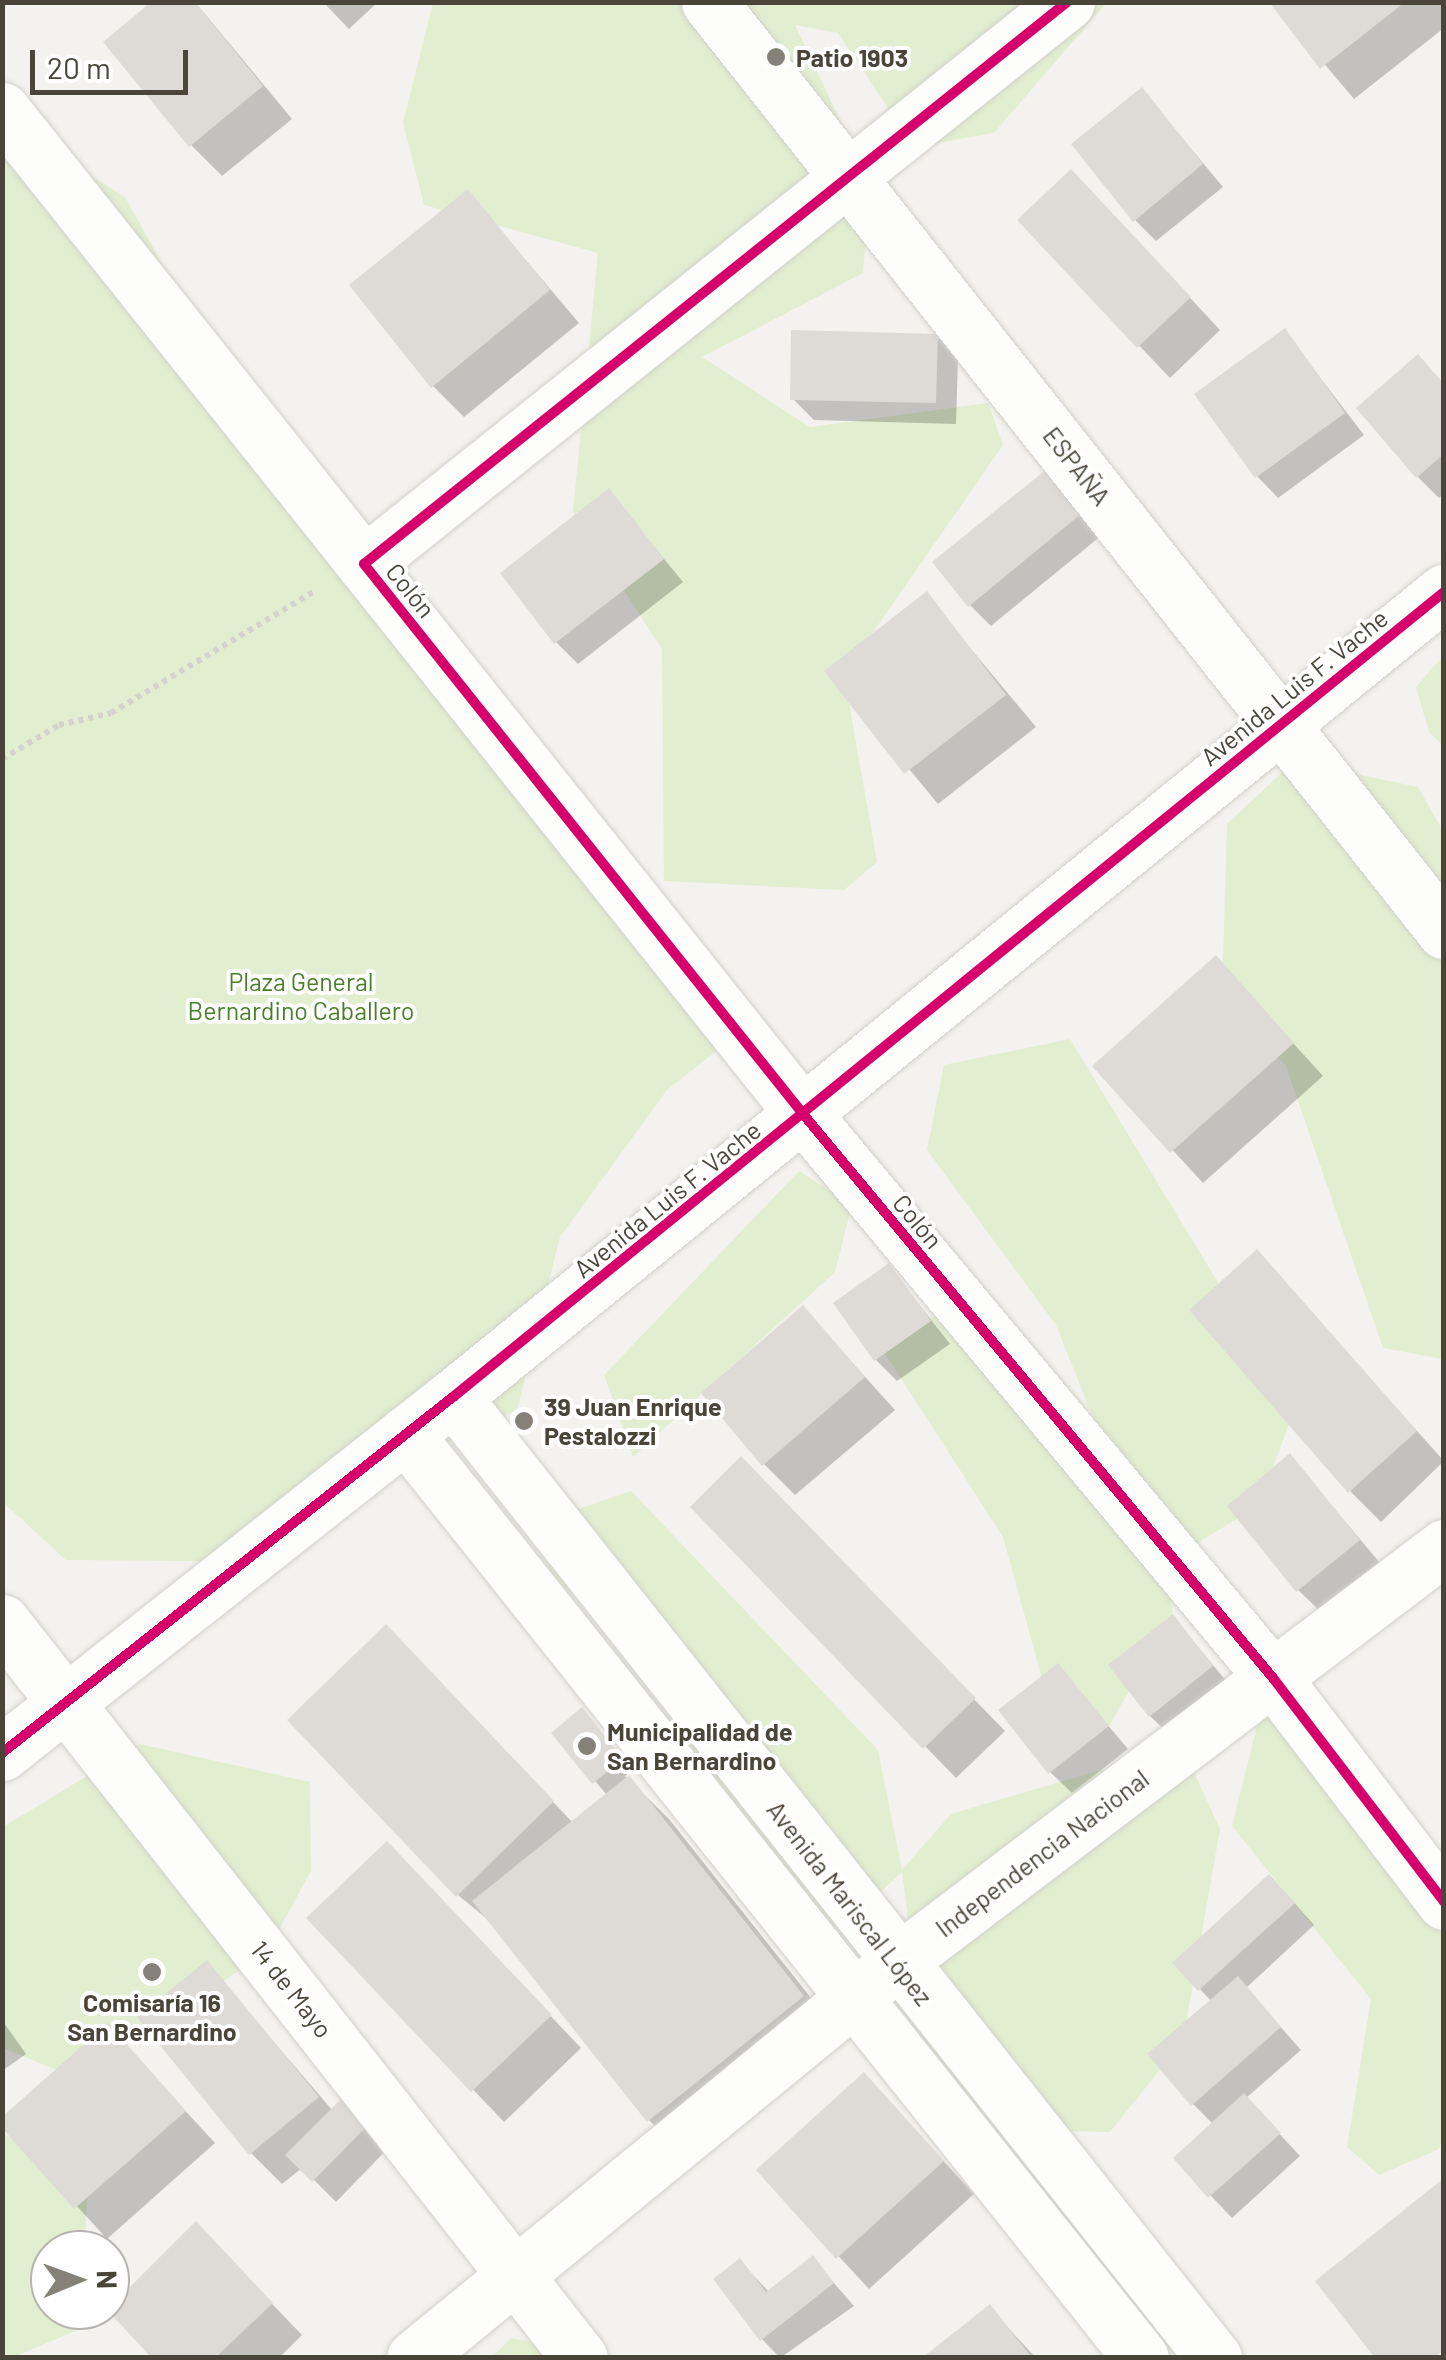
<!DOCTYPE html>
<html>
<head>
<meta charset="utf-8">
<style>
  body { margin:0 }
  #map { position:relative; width:1446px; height:2360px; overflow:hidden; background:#f4f2ee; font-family:Barlow,sans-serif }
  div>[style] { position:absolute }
  .green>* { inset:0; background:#e1eecf }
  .shadow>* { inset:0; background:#0003 }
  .building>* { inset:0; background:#dedbd6 }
  .path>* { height:6px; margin-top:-3px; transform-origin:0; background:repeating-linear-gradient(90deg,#d3d2cc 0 5px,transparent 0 10px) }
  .roads { filter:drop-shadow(0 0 2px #d2d0cb) drop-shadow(0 0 2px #d2d0cb) }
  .minor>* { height:55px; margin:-27.5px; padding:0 27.5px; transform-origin:27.5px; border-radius:27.5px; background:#fdfdfc }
  .cycleway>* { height:10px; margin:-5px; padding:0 5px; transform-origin:5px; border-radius:5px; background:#d6006c }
  .dots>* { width:28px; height:28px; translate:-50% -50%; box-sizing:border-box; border:5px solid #fff; border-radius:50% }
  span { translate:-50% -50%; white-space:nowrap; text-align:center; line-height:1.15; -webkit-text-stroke:8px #fff; paint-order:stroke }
  .poi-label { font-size:25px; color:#4b4439; font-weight:700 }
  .left { translate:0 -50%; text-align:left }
  .street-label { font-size:25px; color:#4b4439 }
  .park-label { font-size:25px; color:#4a7f2a }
  .frame { position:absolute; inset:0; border:5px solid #4b4439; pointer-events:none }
  .north { position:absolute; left:30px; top:2230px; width:100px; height:100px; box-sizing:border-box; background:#fff; border:2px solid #b7b4b0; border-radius:50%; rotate:89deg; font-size:28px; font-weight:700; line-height:40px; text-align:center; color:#4b4439 }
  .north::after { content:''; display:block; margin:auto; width:35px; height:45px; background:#868178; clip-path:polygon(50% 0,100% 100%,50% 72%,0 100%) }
  .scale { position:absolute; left:30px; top:50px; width:158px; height:45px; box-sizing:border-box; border:5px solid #4b4439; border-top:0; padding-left:12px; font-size:30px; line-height:35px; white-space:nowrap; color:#4b4439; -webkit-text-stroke:8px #fff; paint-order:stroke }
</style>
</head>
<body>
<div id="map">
  <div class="green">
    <i style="clip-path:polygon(433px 3px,1106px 3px,994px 133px,914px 147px,838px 33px,795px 25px,870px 184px,863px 273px,702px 357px,810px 427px,988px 403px,1003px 445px,844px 674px,877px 862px,844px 890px,664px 881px,662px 649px,573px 512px,598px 253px,424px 205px,403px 122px)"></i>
    <i style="clip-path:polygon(2px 120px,125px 197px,280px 477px,720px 1048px,667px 1090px,560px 1237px,517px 1410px,200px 1561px,66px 1560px,3px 1502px)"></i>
    <i style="clip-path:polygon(1443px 656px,1443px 746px,1429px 732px,1416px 687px)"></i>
    <i style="clip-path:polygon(1294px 761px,1418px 787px,1444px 833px,1443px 1359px,1383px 1348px,1286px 1066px,1222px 996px,1227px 824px)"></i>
    <i style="clip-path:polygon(1070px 1039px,1295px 1409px,1258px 1506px,1181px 1553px,1162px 1544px,1173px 1614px,1109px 1726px,1049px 1704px,1003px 1537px,875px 1338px,975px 1302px,1113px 1468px,1056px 1325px,927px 1150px,944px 1065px)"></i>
    <i style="clip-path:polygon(799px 1171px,852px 1205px,835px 1272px,633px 1457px,604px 1375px)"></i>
    <i style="clip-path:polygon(631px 1491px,878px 1750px,902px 1870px,951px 1814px,1182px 1746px,1220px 1829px,1183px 2041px,1110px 2132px,1001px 2130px,927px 2064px,902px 1872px,840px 1930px,727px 1864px,649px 1659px,546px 1573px,569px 1512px)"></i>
    <i style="clip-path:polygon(1265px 1695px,1443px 1876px,1444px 2134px,1439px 2149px,1379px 2175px,1347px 2147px,1371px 1999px,1232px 1826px)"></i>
    <i style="clip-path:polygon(140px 1744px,310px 1782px,311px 1871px,266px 1953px,76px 2078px,3px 2048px,3px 1827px)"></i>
    <i style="clip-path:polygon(2px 2132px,88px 2190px,84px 2250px,50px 2250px,50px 2310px,79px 2310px,78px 2330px,11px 2358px,2px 2357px)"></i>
    <i style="clip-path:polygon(511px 2338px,607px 2357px,491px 2358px)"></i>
  </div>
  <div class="shadow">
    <i style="clip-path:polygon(195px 2px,292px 119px,222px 176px,191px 145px)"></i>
    <i style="clip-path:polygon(323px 2px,378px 2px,349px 29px)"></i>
    <i style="clip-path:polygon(1272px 2px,1444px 2px,1444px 28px,1354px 99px)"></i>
    <i style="clip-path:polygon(1142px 90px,1223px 187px,1156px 241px,1135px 220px)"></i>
    <i style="clip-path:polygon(468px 192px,579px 323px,464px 417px,433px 386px)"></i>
    <i style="clip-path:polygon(1102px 203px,1220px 330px,1170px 378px,1020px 220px)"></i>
    <i style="clip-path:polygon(1285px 332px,1364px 435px,1278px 498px,1257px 476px)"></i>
    <i style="clip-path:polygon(937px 336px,958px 358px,956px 424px,814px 420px,792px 398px)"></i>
    <i style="clip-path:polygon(1444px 384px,1444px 494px,1439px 498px,1417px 476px)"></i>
    <i style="clip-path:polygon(1064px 458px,1119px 521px,991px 626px,970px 605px)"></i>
    <i style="clip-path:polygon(609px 492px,683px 582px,578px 664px,556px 642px)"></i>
    <i style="clip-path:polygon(926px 595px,1036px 727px,938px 804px,828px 671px)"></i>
    <i style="clip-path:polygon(1216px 958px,1323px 1076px,1203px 1183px,1095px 1066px)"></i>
    <i style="clip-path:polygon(1257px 1253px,1444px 1461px,1381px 1522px,1350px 1491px)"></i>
    <i style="clip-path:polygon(889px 1266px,950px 1344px,897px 1381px,876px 1360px)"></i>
    <i style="clip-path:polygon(803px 1308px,895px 1410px,795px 1495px,764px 1464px)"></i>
    <i style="clip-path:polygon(1290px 1456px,1380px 1563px,1320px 1611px,1298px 1590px)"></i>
    <i style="clip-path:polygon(772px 1491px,1005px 1731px,956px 1778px,693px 1507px)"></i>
    <i style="clip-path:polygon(1173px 1617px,1233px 1689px,1172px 1737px,1150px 1716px)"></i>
    <i style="clip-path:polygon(418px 1659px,573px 1823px,608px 1796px,554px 1734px,592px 1721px,632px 1770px,625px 1776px,669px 1819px,842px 2037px,689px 2160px,649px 2120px,492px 1923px,458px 1895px)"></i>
    <i style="clip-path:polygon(1058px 1666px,1128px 1749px,1072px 1793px,1050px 1772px)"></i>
    <i style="clip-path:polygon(418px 1876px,581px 2048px,504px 2122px,310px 1918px)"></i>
    <i style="clip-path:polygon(1290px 1898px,1314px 1925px,1246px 1988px,1301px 2050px,1246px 2098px,1300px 2156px,1232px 2218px,1176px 2159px,1213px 2124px,1193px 2104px,1212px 2002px,1176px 1963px)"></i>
    <i style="clip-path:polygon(206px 1963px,333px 2111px,399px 2137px,336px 2202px,302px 2168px,282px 2184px,251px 2153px)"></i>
    <i style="clip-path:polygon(2px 2020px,26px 2054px,2px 2071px)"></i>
    <i style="clip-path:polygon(108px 2027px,215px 2143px,107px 2239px,2px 2124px)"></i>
    <i style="clip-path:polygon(864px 2075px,974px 2194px,869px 2289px,760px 2171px)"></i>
    <i style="clip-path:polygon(196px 2225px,302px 2335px,279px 2358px,156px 2358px,110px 2309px)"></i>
    <i style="clip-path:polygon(812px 2258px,854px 2306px,780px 2358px,762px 2339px,740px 2261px,769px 2292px)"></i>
    <i style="clip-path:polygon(990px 2308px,1036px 2358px,926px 2358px)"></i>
  </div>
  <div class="building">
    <i style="clip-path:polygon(151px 2px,195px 2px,263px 86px,189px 147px,103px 42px)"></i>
    <i style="clip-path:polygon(1269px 2px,1405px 2px,1320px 69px)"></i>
    <i style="clip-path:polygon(1142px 87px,1203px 164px,1133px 222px,1071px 144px)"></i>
    <i style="clip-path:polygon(1071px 169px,1191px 297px,1137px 348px,1017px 220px)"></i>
    <i style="clip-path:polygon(468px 189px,550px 290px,431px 388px,349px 285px)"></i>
    <i style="clip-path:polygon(1285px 328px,1345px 413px,1255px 478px,1194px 394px)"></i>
    <i style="clip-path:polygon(791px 330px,938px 334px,936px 403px,790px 400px)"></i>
    <i style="clip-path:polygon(1418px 354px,1444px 384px,1444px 454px,1416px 478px,1356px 408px)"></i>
    <i style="clip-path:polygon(1064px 455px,1099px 499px,968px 607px,932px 562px)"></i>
    <i style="clip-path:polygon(609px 488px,664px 559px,554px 644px,500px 573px)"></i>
    <i style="clip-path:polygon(927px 591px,1006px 695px,904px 774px,824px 671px)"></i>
    <i style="clip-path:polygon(1216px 955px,1294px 1043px,1170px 1153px,1092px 1066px)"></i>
    <i style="clip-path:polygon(1257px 1249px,1417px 1431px,1348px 1493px,1189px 1310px)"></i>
    <i style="clip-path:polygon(889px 1263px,931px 1321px,874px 1361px,833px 1303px)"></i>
    <i style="clip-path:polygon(803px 1305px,865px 1377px,762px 1466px,701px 1393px)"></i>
    <i style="clip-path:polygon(1290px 1453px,1360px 1540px,1296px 1592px,1227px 1506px)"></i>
    <i style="clip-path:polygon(741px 1456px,976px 1698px,923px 1749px,690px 1507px)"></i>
    <i style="clip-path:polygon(1173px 1614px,1213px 1666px,1149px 1717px,1108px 1665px)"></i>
    <i style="clip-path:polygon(386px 1624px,554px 1801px,456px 1897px,287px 1720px)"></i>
    <i style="clip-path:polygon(1058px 1663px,1109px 1726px,1048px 1774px,998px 1710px)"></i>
    <i style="clip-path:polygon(582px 1707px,623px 1759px,592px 1784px,551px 1733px)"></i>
    <i style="clip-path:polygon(629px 1775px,804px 1996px,647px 2122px,472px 1901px)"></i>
    <i style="clip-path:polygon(387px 1841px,552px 2015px,471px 2092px,306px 1918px)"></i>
    <i style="clip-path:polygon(1269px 1874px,1295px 1903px,1198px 1991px,1172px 1963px)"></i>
    <i style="clip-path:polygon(207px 1960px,319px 2097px,249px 2155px,137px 2017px)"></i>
    <i style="clip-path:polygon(1238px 1976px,1281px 2027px,1191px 2106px,1147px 2054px)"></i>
    <i style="clip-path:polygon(108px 2023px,186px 2111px,74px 2209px,2px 2128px,2px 2117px)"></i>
    <i style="clip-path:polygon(864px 2072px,944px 2161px,836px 2259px,756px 2170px)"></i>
    <i style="clip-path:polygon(352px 2088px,379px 2114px,312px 2182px,285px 2155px)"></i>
    <i style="clip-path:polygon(1244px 2093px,1281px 2133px,1208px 2198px,1173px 2158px)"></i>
    <i style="clip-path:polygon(1444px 2178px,1444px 2350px,1434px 2358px,1375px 2358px,1315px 2281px)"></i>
    <i style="clip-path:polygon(196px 2221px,273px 2303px,215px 2358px,152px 2358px,107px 2310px)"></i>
    <i style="clip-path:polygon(813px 2255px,834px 2283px,760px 2341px,713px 2279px,740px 2258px,766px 2292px)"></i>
    <i style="clip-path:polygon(990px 2304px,1032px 2358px,922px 2358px)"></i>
  </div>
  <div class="path">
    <i style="left:2px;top:759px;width:66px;rotate:-30.8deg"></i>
    <i style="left:59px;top:725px;width:53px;rotate:-13deg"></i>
    <i style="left:111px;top:713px;width:238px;rotate:-30.9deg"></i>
  </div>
  <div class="roads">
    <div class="minor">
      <i style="left:709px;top:2px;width:1185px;rotate:51.65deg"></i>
      <i style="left:2px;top:110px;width:1284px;rotate:51.42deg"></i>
      <i style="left:803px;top:1114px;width:734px;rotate:50.19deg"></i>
      <i style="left:1273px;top:1678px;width:282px;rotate:52.6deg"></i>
      <i style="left:364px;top:564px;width:900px;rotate:-38.64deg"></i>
      <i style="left:453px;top:1397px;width:1226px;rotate:51.62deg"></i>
      <i style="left:405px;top:1434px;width:1181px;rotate:51.46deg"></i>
      <i style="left:2px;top:1622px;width:936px;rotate:51.86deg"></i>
      <i style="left:2px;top:1753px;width:575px;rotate:-38.29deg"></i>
      <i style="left:453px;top:1397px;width:1277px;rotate:-39.09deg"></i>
      <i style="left:414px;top:2358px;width:623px;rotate:-39.33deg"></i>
      <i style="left:896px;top:1963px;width:688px;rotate:-37.2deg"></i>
    </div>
  </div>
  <div class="cycleway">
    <i style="left:1067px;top:2px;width:900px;rotate:141.36deg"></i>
    <i style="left:364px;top:564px;width:704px;rotate:51.4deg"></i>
    <i style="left:803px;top:1114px;width:734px;rotate:50.19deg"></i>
    <i style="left:1273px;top:1678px;width:282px;rotate:52.6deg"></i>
    <i style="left:2px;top:1753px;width:575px;rotate:-38.29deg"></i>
    <i style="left:453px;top:1397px;width:1277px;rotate:-39.09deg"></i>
  </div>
  <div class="dots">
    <i style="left:776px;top:57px;background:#868178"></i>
    <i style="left:524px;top:1421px;background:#868178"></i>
    <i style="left:587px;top:1746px;background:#868178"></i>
    <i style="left:152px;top:1972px;background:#868178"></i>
  </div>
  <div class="poi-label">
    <span class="left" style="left:796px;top:57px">Patio 1903</span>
    <span class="left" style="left:544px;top:1421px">39 Juan Enrique<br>Pestalozzi</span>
    <span class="left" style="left:607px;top:1746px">Municipalidad de<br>San Bernardino</span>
    <span style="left:152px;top:2017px">Comisaría 16<br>San Bernardino</span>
  </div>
  <div class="street-label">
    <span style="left:1077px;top:466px;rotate:52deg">ESPAÑA</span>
    <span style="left:411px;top:590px;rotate:51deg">Colón</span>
    <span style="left:1294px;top:687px;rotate:-39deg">Avenida Luis F. Vache</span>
    <span style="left:667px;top:1199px;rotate:-39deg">Avenida Luis F. Vache</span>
    <span style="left:918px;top:1221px;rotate:50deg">Colón</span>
    <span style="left:1042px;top:1853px;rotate:-37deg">Independencia Nacional</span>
    <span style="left:850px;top:1903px;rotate:52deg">Avenida Mariscal López</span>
    <span style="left:292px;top:1989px;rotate:52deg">14 de Mayo</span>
  </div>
  <div class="park-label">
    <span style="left:301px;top:996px">Plaza General<br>Bernardino Caballero</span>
  </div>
  <div class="frame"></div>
  <div class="north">N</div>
  <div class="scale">20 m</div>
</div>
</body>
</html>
